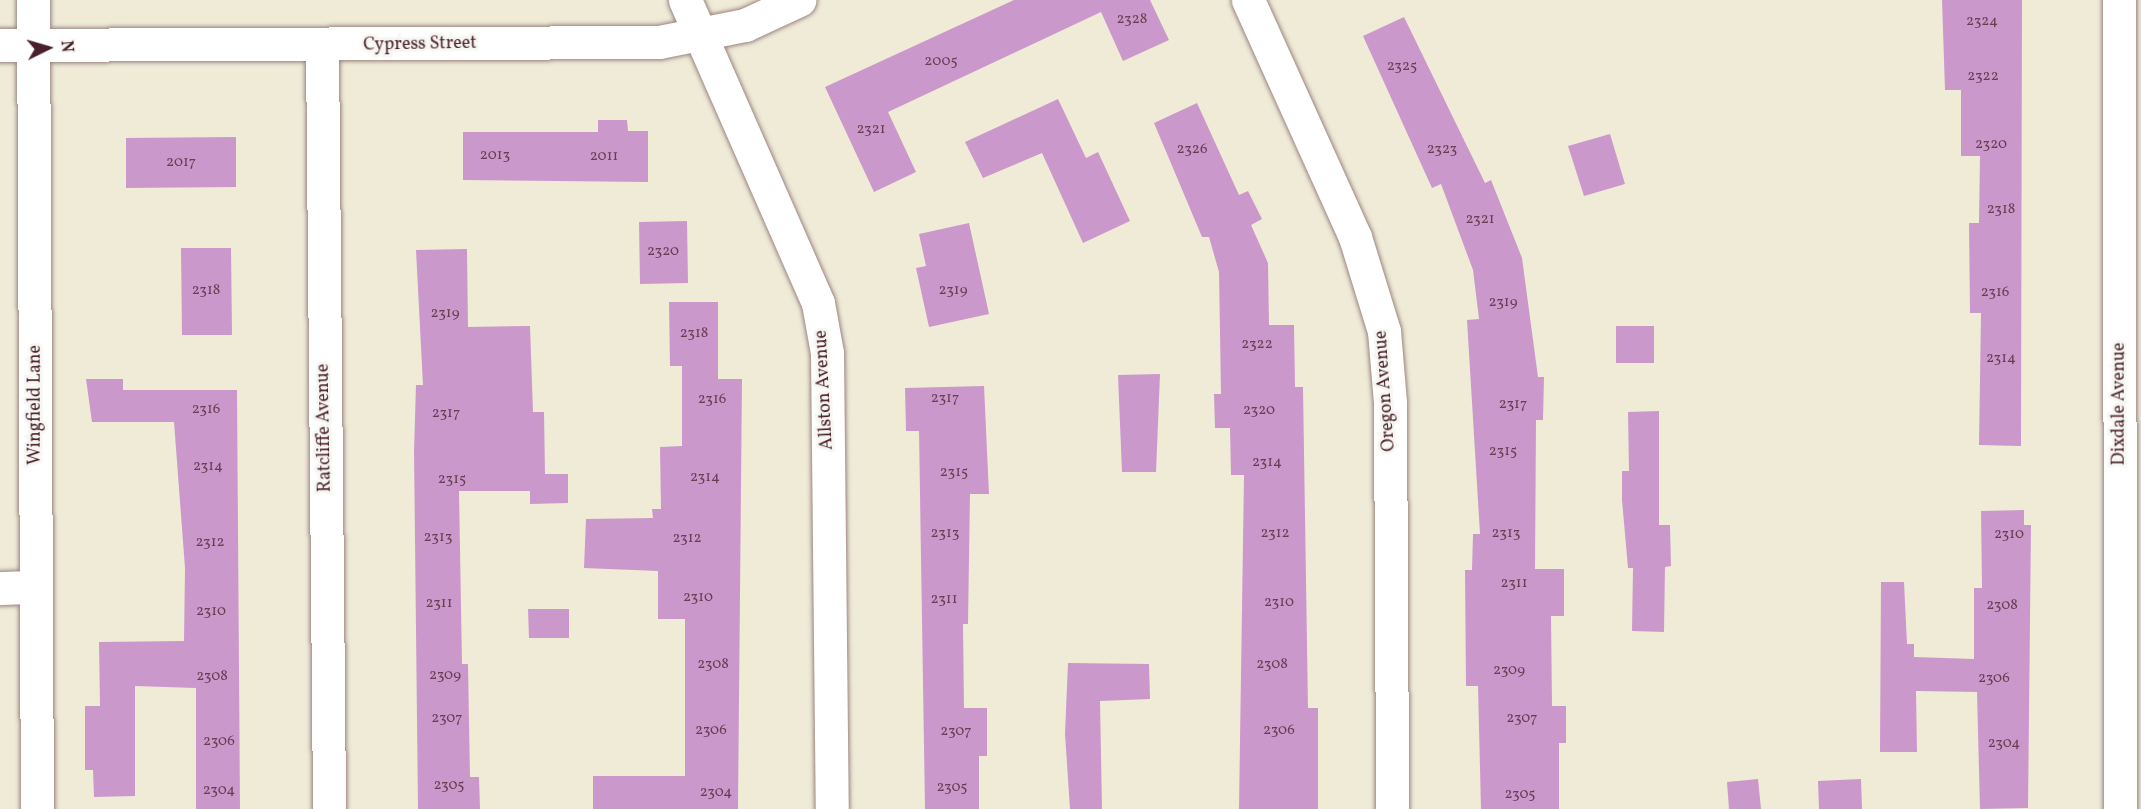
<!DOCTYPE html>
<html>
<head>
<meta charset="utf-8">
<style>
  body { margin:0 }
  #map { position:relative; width:2141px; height:809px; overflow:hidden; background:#efebd7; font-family:Vollkorn,serif }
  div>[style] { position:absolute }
  .building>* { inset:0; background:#cb98cc }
  .roads { filter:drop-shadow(0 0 2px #9c8581) drop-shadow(0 0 2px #9c8581) }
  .minor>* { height:33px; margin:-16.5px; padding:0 16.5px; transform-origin:16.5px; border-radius:16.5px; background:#fff }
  span { translate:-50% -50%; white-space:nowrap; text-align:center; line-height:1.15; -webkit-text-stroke:6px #f6f6f2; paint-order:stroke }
  .number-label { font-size:15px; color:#6a3d53 }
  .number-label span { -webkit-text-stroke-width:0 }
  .street-label { font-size:18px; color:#4a1f2b }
  .north { position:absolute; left:18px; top:18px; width:60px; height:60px; -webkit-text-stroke:4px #f6f6f2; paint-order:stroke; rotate:85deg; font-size:16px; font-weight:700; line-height:24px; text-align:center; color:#4a1f2b }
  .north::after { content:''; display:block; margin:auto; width:21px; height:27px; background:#4a1f2b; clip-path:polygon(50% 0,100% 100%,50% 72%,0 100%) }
</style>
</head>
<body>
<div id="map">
  <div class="building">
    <i style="clip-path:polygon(1014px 0,1150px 0,1169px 40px,1123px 61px,1101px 12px,888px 112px,916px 172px,874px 192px,825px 87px)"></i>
    <i style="clip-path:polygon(1942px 0,2022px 0,2021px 446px,1979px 445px,1981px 313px,1970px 313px,1969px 223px,1979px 223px,1980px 156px,1961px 156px,1961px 90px,1945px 90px)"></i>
    <i style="clip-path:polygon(1404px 17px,1485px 183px,1491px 180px,1522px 258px,1538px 377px,1544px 377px,1543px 420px,1536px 420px,1535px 569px,1564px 569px,1564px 616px,1551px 616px,1552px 706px,1566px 706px,1566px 743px,1559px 743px,1559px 809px,1481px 809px,1478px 686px,1466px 686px,1465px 570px,1472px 570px,1473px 534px,1480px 534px,1467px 320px,1479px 319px,1473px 270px,1441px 184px,1432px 188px,1363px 36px)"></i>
    <i style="clip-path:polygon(1058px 99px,1086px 158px,1098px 152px,1130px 221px,1083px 243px,1042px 153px,983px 178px,965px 142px)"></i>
    <i style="clip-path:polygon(1197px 103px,1239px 195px,1248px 191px,1262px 219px,1251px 225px,1268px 263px,1269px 325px,1294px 325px,1295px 387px,1303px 387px,1308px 708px,1318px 708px,1318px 809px,1239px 809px,1244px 475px,1231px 475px,1230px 428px,1215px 428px,1214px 394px,1221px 394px,1219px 272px,1209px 237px,1202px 237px,1154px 123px)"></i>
    <i style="clip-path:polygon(598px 120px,627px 120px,628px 131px,648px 131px,648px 182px,463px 180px,463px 132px,598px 132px)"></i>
    <i style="clip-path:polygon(1610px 134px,1625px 184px,1584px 196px,1568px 146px)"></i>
    <i style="clip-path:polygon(236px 137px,236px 187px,126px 188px,126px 138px)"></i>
    <i style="clip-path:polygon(687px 221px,688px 283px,640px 284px,639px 222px)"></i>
    <i style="clip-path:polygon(969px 223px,989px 314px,929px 327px,916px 268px,926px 266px,919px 234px)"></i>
    <i style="clip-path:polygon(181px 248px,231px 248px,232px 335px,182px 335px)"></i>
    <i style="clip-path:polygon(467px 249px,468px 327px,530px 326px,533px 412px,544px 412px,545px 474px,568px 474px,568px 503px,530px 504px,530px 491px,459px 491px,462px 664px,468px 664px,470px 777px,479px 777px,480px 809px,418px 809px,414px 451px,416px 385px,423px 385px,416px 250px)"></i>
    <i style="clip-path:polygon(669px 302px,718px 302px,718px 379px,742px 379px,738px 809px,593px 809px,593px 776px,685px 776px,685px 619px,658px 619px,658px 571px,584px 568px,586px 519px,653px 518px,652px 509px,661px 509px,660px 447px,682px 446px,682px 366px,670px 366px)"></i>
    <i style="clip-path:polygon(1616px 326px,1654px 326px,1654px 363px,1616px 363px)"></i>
    <i style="clip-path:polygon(1160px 374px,1156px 472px,1122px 472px,1118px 375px)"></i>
    <i style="clip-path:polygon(86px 379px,123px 379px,123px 390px,237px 390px,240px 809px,196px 809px,196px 688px,135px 686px,135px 796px,94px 797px,93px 770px,85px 770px,85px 706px,100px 706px,99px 642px,184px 641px,185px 568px,174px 422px,92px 422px)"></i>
    <i style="clip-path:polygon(984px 386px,989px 494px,970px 494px,968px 624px,963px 624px,964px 708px,987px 708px,987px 756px,979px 756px,979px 809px,925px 809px,919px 431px,906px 431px,905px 388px)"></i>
    <i style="clip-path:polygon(1659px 411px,1659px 525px,1670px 525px,1671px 566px,1665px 567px,1664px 632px,1632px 631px,1633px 568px,1628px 568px,1622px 500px,1622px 471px,1629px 471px,1628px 412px)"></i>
    <i style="clip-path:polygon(2024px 510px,2024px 525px,2031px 525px,2028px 808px,1980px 809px,1977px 692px,1916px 691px,1917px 752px,1880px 752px,1881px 582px,1904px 582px,1907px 644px,1914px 644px,1914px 657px,1974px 659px,1974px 588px,1982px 588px,1981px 511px)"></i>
    <i style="clip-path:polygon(528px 609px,569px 609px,569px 638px,529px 638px)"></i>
    <i style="clip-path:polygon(1068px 663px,1149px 664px,1150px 699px,1100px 701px,1102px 809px,1070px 809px,1065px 734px)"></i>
    <i style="clip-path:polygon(1758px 779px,1761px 809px,1729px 809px,1727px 782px)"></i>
    <i style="clip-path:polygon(1861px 779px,1862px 809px,1819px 809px,1818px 781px)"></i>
  </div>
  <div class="roads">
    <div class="minor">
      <i style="left:33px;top:0;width:809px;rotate:89.72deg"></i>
      <i style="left:685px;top:0;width:331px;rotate:66.3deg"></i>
      <i style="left:818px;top:303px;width:51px;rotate:79.8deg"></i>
      <i style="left:827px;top:353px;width:456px;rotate:89.4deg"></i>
      <i style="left:1248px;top:0;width:260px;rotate:65.7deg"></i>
      <i style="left:1355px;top:237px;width:98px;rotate:72.9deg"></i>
      <i style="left:1384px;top:331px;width:72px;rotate:85.2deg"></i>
      <i style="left:1390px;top:403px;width:406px;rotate:89.7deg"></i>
      <i style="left:2119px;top:0;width:809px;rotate:89.93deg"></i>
      <i style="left:0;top:45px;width:659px;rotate:-0.26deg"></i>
      <i style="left:659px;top:42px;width:88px;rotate:-11.2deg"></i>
      <i style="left:745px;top:25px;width:60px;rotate:-24.8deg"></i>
      <i style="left:322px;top:46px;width:763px;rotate:89.47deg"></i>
      <i style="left:0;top:588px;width:35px;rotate:-2deg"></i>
    </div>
  </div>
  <div class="number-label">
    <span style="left:1132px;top:20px">2328</span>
    <span style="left:1982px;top:22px">2324</span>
    <span style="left:941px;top:62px">2005</span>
    <span style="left:1402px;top:67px">2325</span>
    <span style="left:1983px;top:77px">2322</span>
    <span style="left:871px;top:130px">2321</span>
    <span style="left:1991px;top:145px">2320</span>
    <span style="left:1192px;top:150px">2326</span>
    <span style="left:1442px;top:150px">2323</span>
    <span style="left:495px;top:156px">2013</span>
    <span style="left:604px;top:157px">2011</span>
    <span style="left:181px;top:163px">2017</span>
    <span style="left:2001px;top:210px">2318</span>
    <span style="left:1480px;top:220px">2321</span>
    <span style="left:663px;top:252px">2320</span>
    <span style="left:206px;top:291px">2318</span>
    <span style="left:953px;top:291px">2319</span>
    <span style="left:1995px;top:293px">2316</span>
    <span style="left:1503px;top:303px">2319</span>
    <span style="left:445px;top:314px">2319</span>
    <span style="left:694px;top:334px">2318</span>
    <span style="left:1257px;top:345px">2322</span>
    <span style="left:2001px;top:359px">2314</span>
    <span style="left:945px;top:399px">2317</span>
    <span style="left:712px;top:400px">2316</span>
    <span style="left:1513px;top:405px">2317</span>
    <span style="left:206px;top:410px">2316</span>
    <span style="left:1259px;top:411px">2320</span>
    <span style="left:446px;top:414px">2317</span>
    <span style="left:1503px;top:452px">2315</span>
    <span style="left:1267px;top:463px">2314</span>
    <span style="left:208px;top:467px">2314</span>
    <span style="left:954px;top:473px">2315</span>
    <span style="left:705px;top:478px">2314</span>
    <span style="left:452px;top:480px">2315</span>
    <span style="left:945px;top:534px">2313</span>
    <span style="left:1275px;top:534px">2312</span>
    <span style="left:1506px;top:534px">2313</span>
    <span style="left:2009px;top:535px">2310</span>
    <span style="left:438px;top:538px">2313</span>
    <span style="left:687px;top:539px">2312</span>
    <span style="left:210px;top:543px">2312</span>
    <span style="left:1514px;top:584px">2311</span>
    <span style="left:698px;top:598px">2310</span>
    <span style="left:944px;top:600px">2311</span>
    <span style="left:1279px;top:603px">2310</span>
    <span style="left:439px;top:604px">2311</span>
    <span style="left:2002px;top:606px">2308</span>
    <span style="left:211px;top:612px">2310</span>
    <span style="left:713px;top:665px">2308</span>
    <span style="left:1272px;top:665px">2308</span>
    <span style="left:1509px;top:671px">2309</span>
    <span style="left:445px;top:676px">2309</span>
    <span style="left:212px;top:677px">2308</span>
    <span style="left:1994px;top:679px">2306</span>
    <span style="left:447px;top:719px">2307</span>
    <span style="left:1522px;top:719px">2307</span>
    <span style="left:711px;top:731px">2306</span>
    <span style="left:1279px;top:731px">2306</span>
    <span style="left:956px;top:732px">2307</span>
    <span style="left:219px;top:742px">2306</span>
    <span style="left:2004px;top:744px">2304</span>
    <span style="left:449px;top:786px">2305</span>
    <span style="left:952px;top:788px">2305</span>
    <span style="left:219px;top:791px">2304</span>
    <span style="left:716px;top:793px">2304</span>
    <span style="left:1520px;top:795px">2305</span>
  </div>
  <div class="street-label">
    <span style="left:420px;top:45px;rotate:-1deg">Cypress Street</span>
    <span style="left:825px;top:390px;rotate:-93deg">Allston Avenue</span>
    <span style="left:1386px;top:391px;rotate:-94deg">Oregon Avenue</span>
    <span style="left:2120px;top:404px;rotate:-90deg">Dixdale Avenue</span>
    <span style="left:36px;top:405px;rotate:-90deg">Wingfield Lane</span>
    <span style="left:325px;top:428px;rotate:-91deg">Ratcliffe Avenue</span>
  </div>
  <div class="north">N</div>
</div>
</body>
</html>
